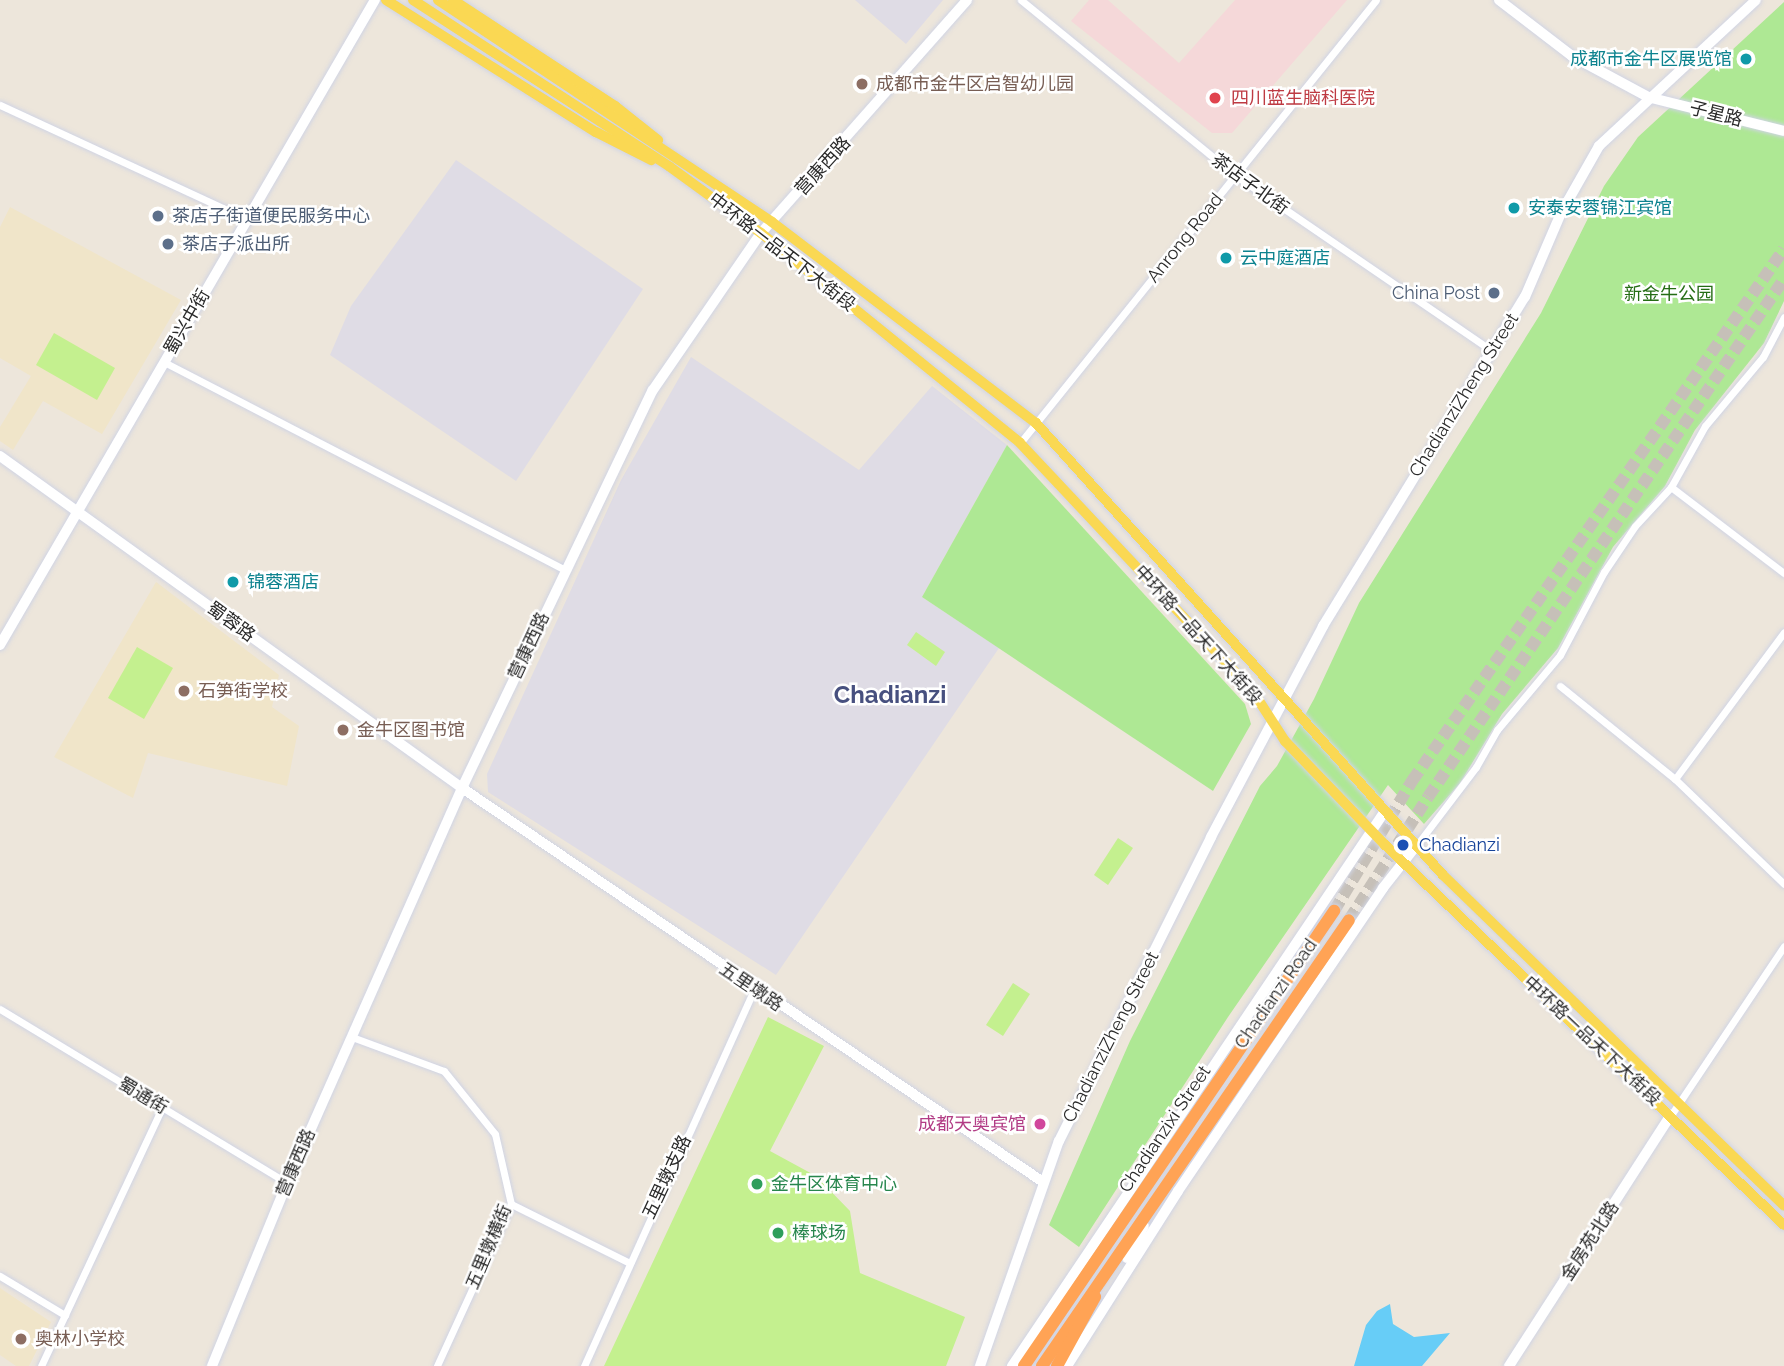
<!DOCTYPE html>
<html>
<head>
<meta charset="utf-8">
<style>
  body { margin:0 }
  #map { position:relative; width:1784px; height:1366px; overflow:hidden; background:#ede6db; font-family:Raleway,"Noto Sans SC",sans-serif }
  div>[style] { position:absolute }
  .industrial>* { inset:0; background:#dfdce5 }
  .education>* { inset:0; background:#f0e5c9 }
  .medical>* { inset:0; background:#f5d8d9 }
  .green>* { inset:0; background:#aee894 }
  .pitch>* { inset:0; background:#c4f08f }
  .water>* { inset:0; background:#67cdf7 }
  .highway-tunnel>* { height:12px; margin-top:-6px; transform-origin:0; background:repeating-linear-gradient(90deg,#c6c0b8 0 12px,transparent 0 18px) }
  .roads { filter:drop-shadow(0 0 2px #d0d4e4) drop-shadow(0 0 2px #d0d4e4) }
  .street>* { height:7px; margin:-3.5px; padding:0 3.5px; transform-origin:3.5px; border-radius:3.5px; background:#fff }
  .secondary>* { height:10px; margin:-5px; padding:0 5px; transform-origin:5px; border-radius:5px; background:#fff }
  .primary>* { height:10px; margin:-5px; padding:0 5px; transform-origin:5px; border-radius:5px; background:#fad853 }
  .highway>* { height:12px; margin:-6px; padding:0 6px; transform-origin:6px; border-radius:6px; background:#ffa355 }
  .dots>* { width:19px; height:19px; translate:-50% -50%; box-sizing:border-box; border:4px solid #fff; border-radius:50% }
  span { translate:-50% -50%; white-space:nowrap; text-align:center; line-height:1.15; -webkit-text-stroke:5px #fff; paint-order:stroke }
  .culture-label { font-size:18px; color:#0d838f }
  .right { translate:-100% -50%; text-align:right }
  .left { translate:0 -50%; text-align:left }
  .education-label { font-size:18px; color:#785e54 }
  .health-label { font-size:18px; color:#be3a42 }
  .street-label { font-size:18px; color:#2a2a2a }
  .service-label { font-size:18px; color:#4e5e75 }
  .park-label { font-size:18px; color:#256d15 }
  .transit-label { font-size:18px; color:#164399 }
  .hotel-label { font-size:18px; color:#b23c85 }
  .leisure-label { font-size:18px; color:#27864d }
  .district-label { font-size:24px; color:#47507f; font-weight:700 }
</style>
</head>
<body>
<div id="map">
  <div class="industrial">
    <i style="clip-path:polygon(855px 0,943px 0,906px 44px)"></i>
    <i style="clip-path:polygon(456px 160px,643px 289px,516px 481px,330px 355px,351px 306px)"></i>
    <i style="clip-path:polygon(691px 357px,859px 470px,932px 386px,1007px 445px,922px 597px,999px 648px,776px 975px,488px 792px,487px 774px,621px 480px)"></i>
  </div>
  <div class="education">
    <i style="clip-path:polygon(10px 207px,181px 300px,102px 434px,43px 401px,13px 450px,0 441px,0 427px,31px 376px,0 358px,0 227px)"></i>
    <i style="clip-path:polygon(156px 582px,279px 675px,272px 707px,299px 726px,287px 786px,148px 753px,133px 798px,54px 757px)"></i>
    <i style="clip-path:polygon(0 1288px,51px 1322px,29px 1366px,16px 1366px,0 1355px)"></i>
  </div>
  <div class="medical">
    <i style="clip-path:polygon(1089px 0,1108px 0,1179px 63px,1235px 0,1347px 0,1232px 133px,1212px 133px,1071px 21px)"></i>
  </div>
  <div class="green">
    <i style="clip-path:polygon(1784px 2px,1784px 301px,1764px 343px,1695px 430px,1665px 486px,1613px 547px,1558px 648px,1502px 714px,1460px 783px,1424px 824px,1388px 785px,1228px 1017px,1079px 1247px,1049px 1225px,1130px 1041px,1260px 786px,1277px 766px,1314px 699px,1359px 603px,1541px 313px,1604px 186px,1638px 137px)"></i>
    <i style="clip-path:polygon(1007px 445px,1245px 704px,1251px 724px,1213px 791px,922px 597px)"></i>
  </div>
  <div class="pitch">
    <i style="clip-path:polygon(54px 333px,115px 368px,97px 400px,36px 365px)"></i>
    <i style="clip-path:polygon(916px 632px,945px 652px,936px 666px,907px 645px)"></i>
    <i style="clip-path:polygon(137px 647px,173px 668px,144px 719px,108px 698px)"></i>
    <i style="clip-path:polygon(1118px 838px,1133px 848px,1108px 885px,1094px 875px)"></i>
    <i style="clip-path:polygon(1013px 983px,1030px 994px,1003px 1036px,986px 1025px)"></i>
    <i style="clip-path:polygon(768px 1017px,824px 1046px,770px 1151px,816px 1176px,850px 1211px,860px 1273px,965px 1317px,946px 1366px,604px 1366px)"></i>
  </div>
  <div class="water">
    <i style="clip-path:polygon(1390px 1304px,1393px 1324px,1414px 1337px,1450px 1333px,1422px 1366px,1354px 1366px,1366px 1325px,1377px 1311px)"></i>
  </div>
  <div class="highway-tunnel">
    <i style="left:1334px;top:911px;width:152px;rotate:-59deg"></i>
    <i style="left:1412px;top:781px;width:649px;rotate:-55.04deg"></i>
    <i style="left:1349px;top:920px;width:146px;rotate:-57.3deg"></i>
    <i style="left:1428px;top:797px;width:629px;rotate:-55.5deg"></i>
  </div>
  <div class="roads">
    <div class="street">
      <i style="left:1021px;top:0;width:276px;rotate:39.3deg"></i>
      <i style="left:1235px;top:175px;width:311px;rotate:34.4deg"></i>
      <i style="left:0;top:105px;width:272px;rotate:24.8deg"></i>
      <i style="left:164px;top:362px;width:450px;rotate:27.4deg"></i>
      <i style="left:1020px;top:443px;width:568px;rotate:-51.21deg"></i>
      <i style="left:1671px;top:487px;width:142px;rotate:37.3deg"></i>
      <i style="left:1560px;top:686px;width:148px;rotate:39deg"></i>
      <i style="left:1675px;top:779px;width:151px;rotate:43.9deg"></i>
      <i style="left:1675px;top:779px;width:183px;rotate:-53.4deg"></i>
      <i style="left:1416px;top:846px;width:99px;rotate:-52.8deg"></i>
      <i style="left:1476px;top:767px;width:43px;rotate:-60.4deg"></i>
      <i style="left:1497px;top:730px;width:98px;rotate:-50deg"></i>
      <i style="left:1560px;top:655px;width:94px;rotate:-62.1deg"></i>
      <i style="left:1604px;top:572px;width:55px;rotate:-56deg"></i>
      <i style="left:1635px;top:526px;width:53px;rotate:-47.3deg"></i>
      <i style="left:1671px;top:487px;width:70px;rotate:-60.9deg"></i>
      <i style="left:1705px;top:426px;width:90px;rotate:-50deg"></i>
      <i style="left:1763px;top:357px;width:45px;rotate:-62.3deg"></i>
      <i style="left:0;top:1009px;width:336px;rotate:31.2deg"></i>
      <i style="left:352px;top:1037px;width:98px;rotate:20.3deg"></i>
      <i style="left:444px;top:1071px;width:81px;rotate:51deg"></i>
      <i style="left:495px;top:1134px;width:72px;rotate:77.1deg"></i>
      <i style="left:511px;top:1204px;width:178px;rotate:114.6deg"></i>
      <i style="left:1671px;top:1115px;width:203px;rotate:-56.2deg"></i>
      <i style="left:511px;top:1204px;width:131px;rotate:26.4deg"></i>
      <i style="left:0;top:1276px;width:76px;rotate:31deg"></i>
      <i style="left:41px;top:1366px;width:285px;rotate:-64.9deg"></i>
      <i style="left:584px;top:1366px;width:414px;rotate:-65.7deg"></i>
    </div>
    <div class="secondary">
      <i style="left:1499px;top:0;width:92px;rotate:37.5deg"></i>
      <i style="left:1572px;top:56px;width:86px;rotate:28.3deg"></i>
      <i style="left:1648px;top:97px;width:140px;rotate:14deg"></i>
      <i style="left:0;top:456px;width:569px;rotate:35.7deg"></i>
      <i style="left:462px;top:788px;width:702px;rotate:34.14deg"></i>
      <i style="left:0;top:645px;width:746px;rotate:-59.83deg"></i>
      <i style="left:1127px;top:1258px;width:36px;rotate:-62deg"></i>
      <i style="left:212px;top:1366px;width:198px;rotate:-67.7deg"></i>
      <i style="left:287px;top:1183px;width:432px;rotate:-66.1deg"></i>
      <i style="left:462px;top:788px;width:441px;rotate:-64.4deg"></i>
      <i style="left:653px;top:390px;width:191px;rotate:-55.5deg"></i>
      <i style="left:761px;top:233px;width:311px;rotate:-48.5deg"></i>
      <i style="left:980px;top:1366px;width:238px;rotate:-70.7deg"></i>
      <i style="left:1059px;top:1141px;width:340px;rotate:-63.4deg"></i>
      <i style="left:1211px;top:837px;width:239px;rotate:-62deg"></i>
      <i style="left:1323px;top:626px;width:386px;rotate:-58.5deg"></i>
      <i style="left:1525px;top:297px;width:91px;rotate:-66.8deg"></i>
      <i style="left:1561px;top:213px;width:77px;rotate:-60.4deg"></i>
      <i style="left:1599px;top:146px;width:214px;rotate:-42.9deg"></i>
      <i style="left:1012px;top:1366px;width:669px;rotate:-56.1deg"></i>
      <i style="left:1067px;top:1366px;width:207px;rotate:-57.6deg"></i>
      <i style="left:1178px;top:1191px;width:366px;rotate:-55.9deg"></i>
      <i style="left:1383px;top:888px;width:53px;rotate:-51.8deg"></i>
      <i style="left:1509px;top:1366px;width:299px;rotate:-57.2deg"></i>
    </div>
    <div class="primary">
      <i style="left:386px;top:0;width:248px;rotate:32.2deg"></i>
      <i style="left:596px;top:132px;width:62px;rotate:27deg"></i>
      <i style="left:413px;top:0;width:306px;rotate:33deg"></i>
      <i style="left:670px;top:167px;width:112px;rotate:36deg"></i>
      <i style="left:761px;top:233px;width:333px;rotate:39deg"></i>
      <i style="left:1020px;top:443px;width:339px;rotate:46.8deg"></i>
      <i style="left:1252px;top:690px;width:61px;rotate:57.1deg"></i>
      <i style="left:1285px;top:741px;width:144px;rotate:46.1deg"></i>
      <i style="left:1385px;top:845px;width:551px;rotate:43.6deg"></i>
      <i style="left:438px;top:0;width:401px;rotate:33.6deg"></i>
      <i style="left:772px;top:222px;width:332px;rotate:37.3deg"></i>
      <i style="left:1036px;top:423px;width:608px;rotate:48deg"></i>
      <i style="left:1443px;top:875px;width:475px;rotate:44.1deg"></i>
      <i style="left:453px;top:0;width:194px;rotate:33.2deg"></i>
      <i style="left:615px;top:106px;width:55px;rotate:38.3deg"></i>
    </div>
    <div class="highway">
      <i style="left:1024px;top:1366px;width:551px;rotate:-55.73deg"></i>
      <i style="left:1042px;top:1366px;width:541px;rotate:-55.46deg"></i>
      <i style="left:1057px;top:1366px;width:79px;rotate:-61.2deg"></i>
    </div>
  </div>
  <div class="dots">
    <i style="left:1746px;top:59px;background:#0f9aa8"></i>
    <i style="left:862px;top:84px;background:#8d6e63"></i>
    <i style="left:1215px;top:98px;background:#e0444e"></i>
    <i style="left:1514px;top:208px;background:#0f9aa8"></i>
    <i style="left:158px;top:216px;background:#5c6f8a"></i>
    <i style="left:168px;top:244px;background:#5c6f8a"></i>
    <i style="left:1226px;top:258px;background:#0f9aa8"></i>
    <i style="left:1494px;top:293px;background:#5c6f8a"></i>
    <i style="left:233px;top:582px;background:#0f9aa8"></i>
    <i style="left:184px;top:691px;background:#8d6e63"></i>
    <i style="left:343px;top:730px;background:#8d6e63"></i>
    <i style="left:1403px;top:845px;background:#1a4fb4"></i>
    <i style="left:1040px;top:1124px;background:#d1479c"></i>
    <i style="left:757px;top:1184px;background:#2e9e5b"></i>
    <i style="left:778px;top:1233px;background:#2e9e5b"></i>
    <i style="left:21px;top:1339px;background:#8d6e63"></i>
  </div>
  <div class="culture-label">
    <span class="right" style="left:1732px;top:59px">成都市金牛区展览馆</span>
    <span class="left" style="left:1528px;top:208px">安泰安蓉锦江宾馆</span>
    <span class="left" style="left:1240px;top:258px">云中庭酒店</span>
    <span class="left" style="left:247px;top:582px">锦蓉酒店</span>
  </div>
  <div class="education-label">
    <span class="left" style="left:876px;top:84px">成都市金牛区启智幼儿园</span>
    <span class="left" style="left:198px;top:691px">石笋街学校</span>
    <span class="left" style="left:357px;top:730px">金牛区图书馆</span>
    <span class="left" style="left:35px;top:1339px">奥林小学校</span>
  </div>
  <div class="health-label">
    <span class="left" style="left:1231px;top:98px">四川蓝生脑科医院</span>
  </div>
  <div class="street-label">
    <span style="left:1716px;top:114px;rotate:14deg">子星路</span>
    <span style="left:823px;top:166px;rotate:-48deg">营康西路</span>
    <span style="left:1250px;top:184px;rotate:36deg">茶店子北街</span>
    <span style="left:1185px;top:238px;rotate:-51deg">Anrong Road</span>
    <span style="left:782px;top:252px;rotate:38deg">中环路一品天下大街段</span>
    <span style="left:187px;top:322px;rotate:-60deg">蜀兴中街</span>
    <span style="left:1464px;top:395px;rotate:-58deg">ChadianziZheng Street</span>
    <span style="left:231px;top:622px;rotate:36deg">蜀蓉路</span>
    <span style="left:1198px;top:635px;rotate:48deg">中环路一品天下大街段</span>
    <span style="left:529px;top:646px;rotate:-65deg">营康西路</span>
    <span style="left:751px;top:987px;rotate:34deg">五里墩路</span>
    <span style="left:1276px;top:994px;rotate:-55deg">Chadianzi Road</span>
    <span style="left:1111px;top:1037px;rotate:-63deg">ChadianziZheng Street</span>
    <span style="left:1592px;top:1041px;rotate:43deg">中环路一品天下大街段</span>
    <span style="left:143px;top:1096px;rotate:31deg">蜀通街</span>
    <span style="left:1165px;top:1129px;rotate:-56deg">Chadianzixi Street</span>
    <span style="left:296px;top:1163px;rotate:-67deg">营康西路</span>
    <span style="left:667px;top:1177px;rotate:-65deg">五里墩支路</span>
    <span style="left:1590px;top:1241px;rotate:-57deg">金房苑北路</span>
    <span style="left:489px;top:1247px;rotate:-67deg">五里墩横街</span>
  </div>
  <div class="service-label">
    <span class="left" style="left:172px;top:216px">茶店子街道便民服务中心</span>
    <span class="left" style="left:182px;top:244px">茶店子派出所</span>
    <span class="right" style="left:1480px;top:293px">China Post</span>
  </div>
  <div class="park-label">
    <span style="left:1669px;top:294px">新金牛公园</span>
  </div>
  <div class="transit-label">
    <span class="left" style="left:1419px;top:845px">Chadianzi</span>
  </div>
  <div class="hotel-label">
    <span class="right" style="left:1026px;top:1124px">成都天奥宾馆</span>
  </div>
  <div class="leisure-label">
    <span class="left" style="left:771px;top:1184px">金牛区体育中心</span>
    <span class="left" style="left:792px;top:1233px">棒球场</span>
  </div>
  <div class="district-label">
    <span style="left:890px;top:695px">Chadianzi</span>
  </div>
</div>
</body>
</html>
